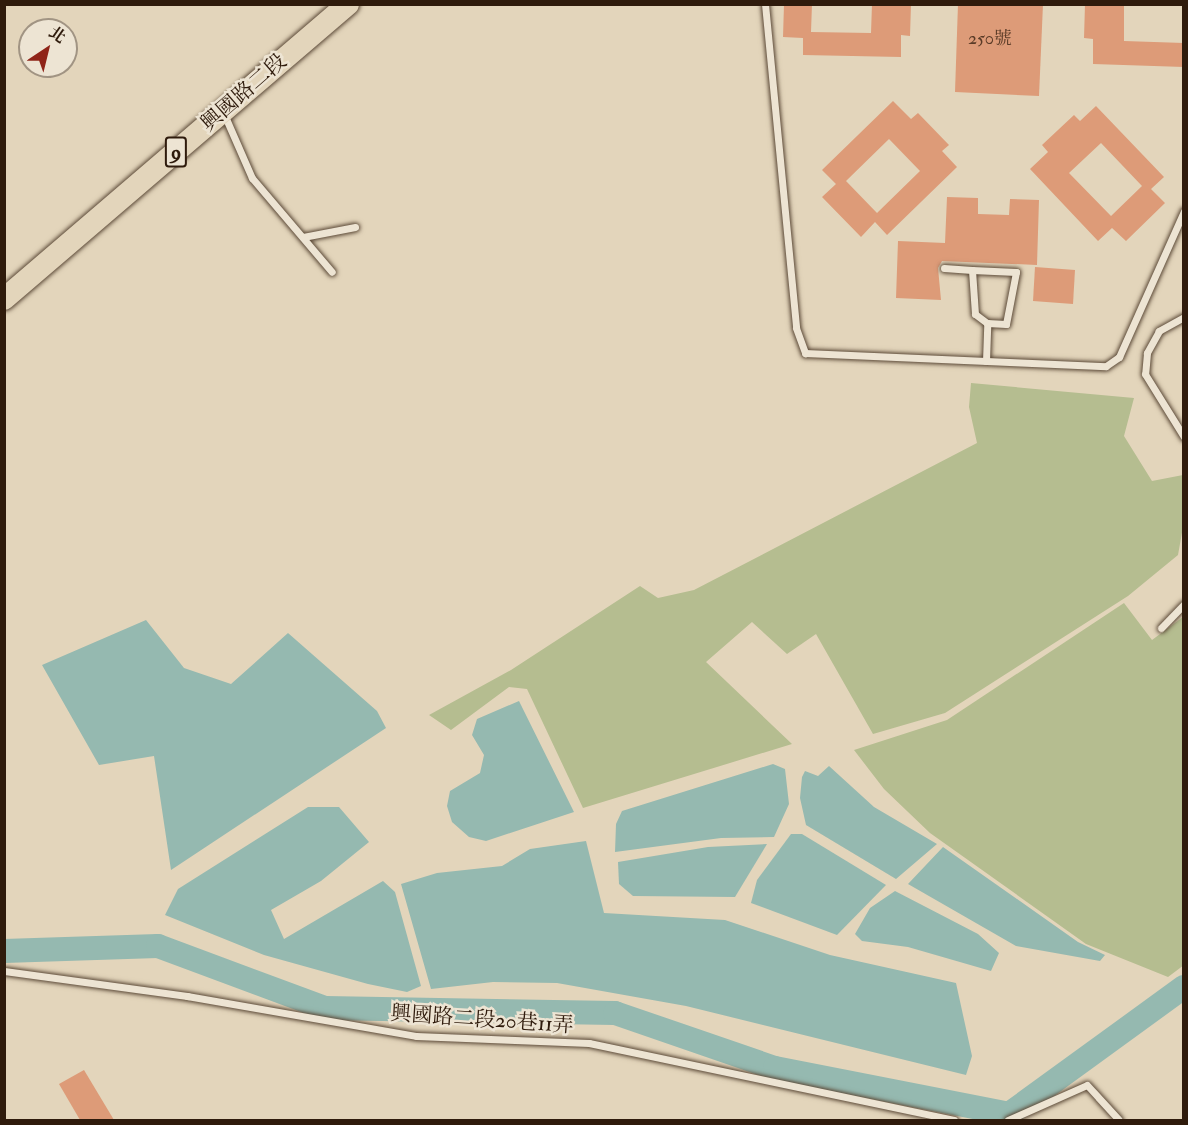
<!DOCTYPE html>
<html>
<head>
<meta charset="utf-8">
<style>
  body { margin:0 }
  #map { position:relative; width:1188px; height:1125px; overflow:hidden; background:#e3d5bb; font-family:"IM FELL Double Pica","Noto Serif TC",serif }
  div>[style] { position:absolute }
  .green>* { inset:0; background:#b5bd90 }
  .water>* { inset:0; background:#95b9b0 }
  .river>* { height:24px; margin:-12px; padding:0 12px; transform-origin:12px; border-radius:12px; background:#95b9b0 }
  .building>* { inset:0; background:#dd9b78 }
  .roads { filter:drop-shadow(0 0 2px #5c4a38) drop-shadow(0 0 2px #5c4a38) }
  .service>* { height:7px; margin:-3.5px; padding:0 3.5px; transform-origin:3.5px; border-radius:3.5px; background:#ede4d3 }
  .primary>* { height:22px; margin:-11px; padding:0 11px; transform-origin:11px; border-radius:11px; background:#e3d5bb }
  span { translate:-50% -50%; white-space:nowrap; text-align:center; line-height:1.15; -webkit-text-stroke:5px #ede4d3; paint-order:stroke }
  .number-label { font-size:18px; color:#5a3b27 }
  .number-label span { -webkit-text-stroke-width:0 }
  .shield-label span { padding:2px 4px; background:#ede4d3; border:2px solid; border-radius:4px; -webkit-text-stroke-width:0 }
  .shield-label { font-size:20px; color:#2f1b0c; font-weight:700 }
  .street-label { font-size:21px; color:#2f1b0c }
  .frame { position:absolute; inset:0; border:6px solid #2f1b0c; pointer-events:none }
  .north { position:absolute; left:18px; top:18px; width:60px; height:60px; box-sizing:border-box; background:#ede4d3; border:2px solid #a19483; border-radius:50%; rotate:35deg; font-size:16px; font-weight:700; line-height:24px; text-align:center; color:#2f1b0c }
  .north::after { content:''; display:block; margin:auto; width:21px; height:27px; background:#8f2418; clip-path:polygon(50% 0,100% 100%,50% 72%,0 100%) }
</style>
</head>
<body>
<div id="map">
  <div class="green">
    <i style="clip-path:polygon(971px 383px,1134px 398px,1124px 436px,1152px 481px,1183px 475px,1183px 527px,1178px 555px,1128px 596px,945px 713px,873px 734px,816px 634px,787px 654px,752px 622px,706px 662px,792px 744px,583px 808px,527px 689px,509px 687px,451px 730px,429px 715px,511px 670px,640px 586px,658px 598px,694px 590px,977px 443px,969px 407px)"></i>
    <i style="clip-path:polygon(1124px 603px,1152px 640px,1183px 617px,1184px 965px,1168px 977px,1086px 944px,930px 833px,884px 789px,854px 750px,947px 720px)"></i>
  </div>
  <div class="water">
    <i style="clip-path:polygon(146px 620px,184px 668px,231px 684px,288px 633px,377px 711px,386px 728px,171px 870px,154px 756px,99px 765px,42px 665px)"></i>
    <i style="clip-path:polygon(519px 701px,574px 812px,486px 841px,469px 837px,452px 822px,447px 806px,450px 791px,480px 773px,484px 755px,472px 735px,477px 719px)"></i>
    <i style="clip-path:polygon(773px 764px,785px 769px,789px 804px,774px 837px,721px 838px,615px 852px,616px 824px,622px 811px)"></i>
    <i style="clip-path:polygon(829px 766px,874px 807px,937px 844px,896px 879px,806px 825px,800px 798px,802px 777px,805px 771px,818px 776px)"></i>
    <i style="clip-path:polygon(308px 807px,339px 807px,369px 842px,321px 881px,271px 910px,284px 939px,383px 881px,395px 892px,421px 986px,407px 992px,368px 984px,264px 955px,165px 915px,178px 889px)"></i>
    <i style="clip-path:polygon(791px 834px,802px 834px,886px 885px,837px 935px,751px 903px,757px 880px)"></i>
    <i style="clip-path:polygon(586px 841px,604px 913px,725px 920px,830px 955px,956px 983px,972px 1056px,966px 1075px,686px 1006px,557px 983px,493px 982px,431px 989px,401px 884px,437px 873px,502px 866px,530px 849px)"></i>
    <i style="clip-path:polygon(767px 844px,735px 897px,633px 896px,619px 884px,618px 862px,708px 847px)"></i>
    <i style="clip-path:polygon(943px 847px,1078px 942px,1105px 955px,1100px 961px,1016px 946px,908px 884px)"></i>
    <i style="clip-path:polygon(895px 891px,978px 934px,999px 953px,991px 971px,908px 947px,862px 941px,855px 934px,870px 908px)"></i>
  </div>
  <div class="river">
    <i style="left:4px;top:951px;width:154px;rotate:-1.9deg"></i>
    <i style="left:158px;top:946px;width:178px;rotate:20.4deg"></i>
    <i style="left:325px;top:1008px;width:290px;rotate:1deg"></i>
    <i style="left:615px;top:1013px;width:169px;rotate:19deg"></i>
    <i style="left:775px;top:1068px;width:238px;rotate:11.1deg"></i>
    <i style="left:1009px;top:1114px;width:216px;rotate:-36deg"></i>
  </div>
  <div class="building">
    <i style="clip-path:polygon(784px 4px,812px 4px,811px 32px,871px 33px,872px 4px,911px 4px,910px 36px,901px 35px,901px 57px,803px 55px,803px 38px,783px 37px)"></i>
    <i style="clip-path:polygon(958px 4px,1043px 4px,1039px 96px,955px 92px)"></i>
    <i style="clip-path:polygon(1085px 4px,1124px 4px,1124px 41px,1184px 43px,1184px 67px,1093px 64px,1093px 39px,1084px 38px)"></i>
    <i style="clip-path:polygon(evenodd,893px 101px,911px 119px,918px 113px,949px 145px,942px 151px,957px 167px,887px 235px,875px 222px,861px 237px,822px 197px,836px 184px,822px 170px,893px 101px,889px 139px,920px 171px,877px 213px,846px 181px,889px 139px)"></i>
    <i style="clip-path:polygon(evenodd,1096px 106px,1164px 177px,1151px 189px,1165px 203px,1126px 241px,1112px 228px,1098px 241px,1030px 169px,1048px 152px,1042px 145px,1074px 115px,1080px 121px,1096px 106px,1101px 143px,1142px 186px,1111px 216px,1069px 173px,1101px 143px)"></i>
    <i style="clip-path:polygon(947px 197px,978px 198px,978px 214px,1009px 215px,1010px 199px,1039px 200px,1037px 265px,942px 261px,938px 268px,941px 300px,896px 298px,898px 241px,945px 243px)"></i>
    <i style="clip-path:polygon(1035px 267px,1075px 270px,1073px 304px,1033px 301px)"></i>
    <i style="clip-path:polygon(84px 1070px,114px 1120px,80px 1120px,59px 1084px)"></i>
  </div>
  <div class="roads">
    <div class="service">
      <i style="left:765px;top:4px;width:325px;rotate:84.5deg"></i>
      <i style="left:796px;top:328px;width:27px;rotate:70deg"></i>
      <i style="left:805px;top:353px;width:301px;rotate:2.5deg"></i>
      <i style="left:1106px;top:366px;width:16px;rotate:-35deg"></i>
      <i style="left:1119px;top:357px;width:160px;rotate:-66deg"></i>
      <i style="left:224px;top:114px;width:70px;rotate:66.4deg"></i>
      <i style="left:252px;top:178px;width:123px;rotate:49.6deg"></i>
      <i style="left:303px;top:237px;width:53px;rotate:-10.9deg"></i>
      <i style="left:944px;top:268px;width:28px;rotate:4deg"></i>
      <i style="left:1184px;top:317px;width:29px;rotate:151deg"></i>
      <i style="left:1159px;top:331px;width:25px;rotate:119deg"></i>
      <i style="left:1147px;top:353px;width:21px;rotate:95deg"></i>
      <i style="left:1145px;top:374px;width:74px;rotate:58.2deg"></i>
      <i style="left:986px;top:361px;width:38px;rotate:-88deg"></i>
      <i style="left:987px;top:323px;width:19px;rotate:3deg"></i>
      <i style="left:1006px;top:324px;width:53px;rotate:-79.1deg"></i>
      <i style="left:1016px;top:272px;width:44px;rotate:-177.4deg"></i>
      <i style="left:972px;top:270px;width:44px;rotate:86.1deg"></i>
      <i style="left:975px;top:314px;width:15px;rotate:37deg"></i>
      <i style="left:1161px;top:628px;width:33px;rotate:-46deg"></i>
      <i style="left:4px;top:971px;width:185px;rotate:7.8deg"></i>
      <i style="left:187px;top:996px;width:232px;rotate:9.9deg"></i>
      <i style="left:416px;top:1036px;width:173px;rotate:2.3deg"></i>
      <i style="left:589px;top:1043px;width:373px;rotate:11.9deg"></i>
      <i style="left:1008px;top:1120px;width:86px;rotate:-23.9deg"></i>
      <i style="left:1087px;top:1085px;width:47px;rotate:47.6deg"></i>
    </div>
    <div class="primary">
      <i style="left:4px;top:299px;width:453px;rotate:-40.6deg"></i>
    </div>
  </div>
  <div class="number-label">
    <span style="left:990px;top:39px">250號</span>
  </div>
  <div class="shield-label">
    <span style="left:176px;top:152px">9</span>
  </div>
  <div class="street-label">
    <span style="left:244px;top:93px;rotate:-41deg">興國路二段</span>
    <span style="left:482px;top:1020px;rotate:4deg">興國路二段20巷11弄</span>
  </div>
  <div class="frame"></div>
  <div class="north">北</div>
</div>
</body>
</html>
